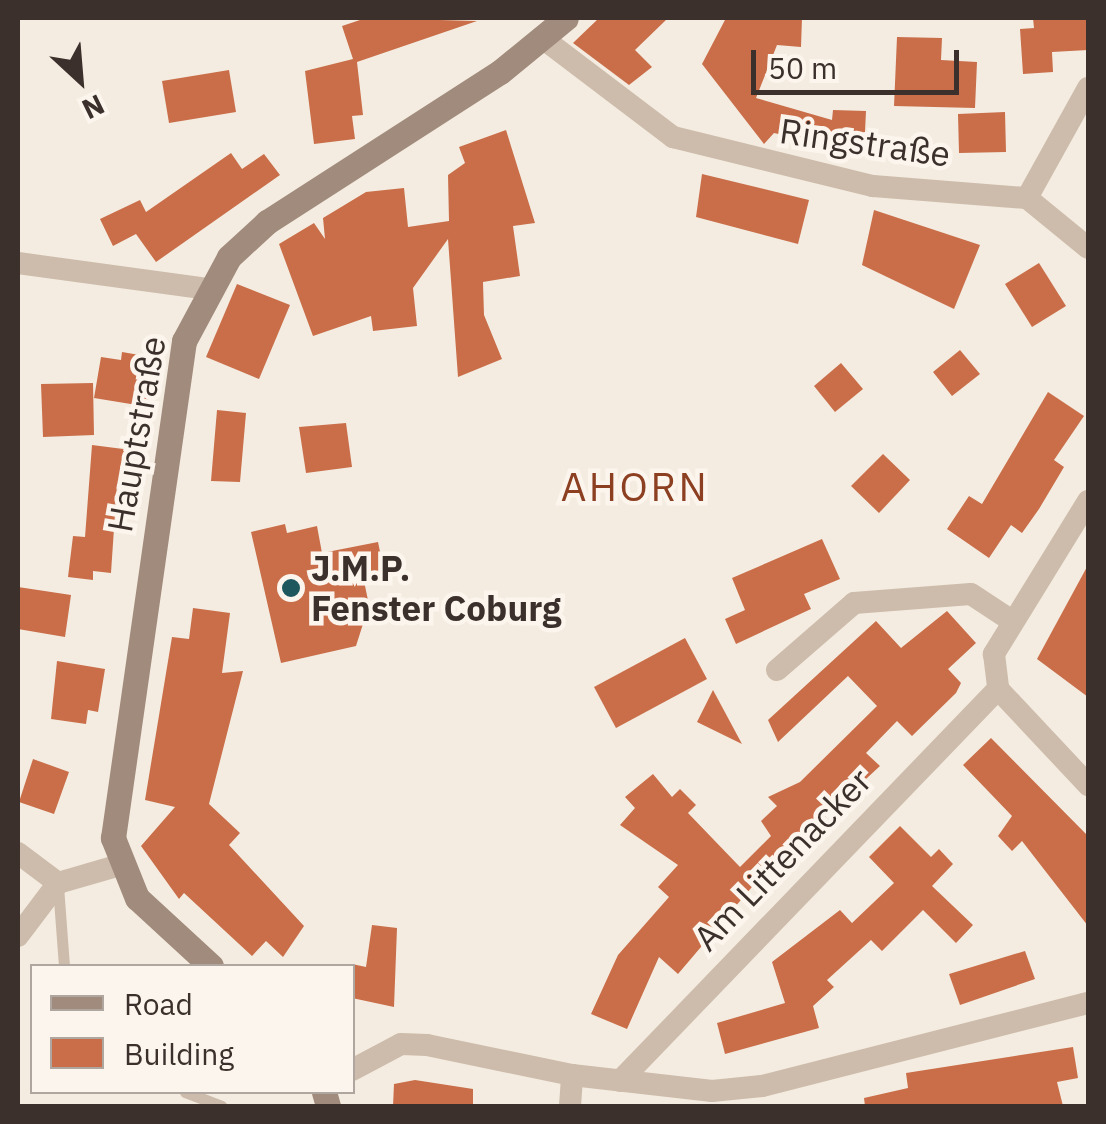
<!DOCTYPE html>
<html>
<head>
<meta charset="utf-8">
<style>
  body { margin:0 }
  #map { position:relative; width:1106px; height:1124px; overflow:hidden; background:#f4ece0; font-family:"IBM Plex Sans",sans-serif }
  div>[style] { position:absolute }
  .building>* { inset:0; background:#c96e49 }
  .lane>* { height:11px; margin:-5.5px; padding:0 5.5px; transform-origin:5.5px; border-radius:5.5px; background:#cdbcab }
  .street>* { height:22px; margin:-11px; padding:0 11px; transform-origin:11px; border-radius:11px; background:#cdbcab }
  .secondary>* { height:25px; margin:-12.5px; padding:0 12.5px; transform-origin:12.5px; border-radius:12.5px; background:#a18b7c }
  .dots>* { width:28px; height:28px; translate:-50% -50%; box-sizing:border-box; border:5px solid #fbf5ed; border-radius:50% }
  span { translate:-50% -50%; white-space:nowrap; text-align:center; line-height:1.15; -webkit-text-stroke:9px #fbf5ed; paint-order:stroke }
  .street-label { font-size:35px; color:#3b302b }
  .poi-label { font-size:35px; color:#3b302b; font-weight:700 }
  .left { translate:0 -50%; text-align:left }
  .quarter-label { font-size:40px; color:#8c3f21; letter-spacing:2.5px }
  .frame { position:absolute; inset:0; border:20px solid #3b302b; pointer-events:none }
  .legend { position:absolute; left:30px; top:964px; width:325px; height:130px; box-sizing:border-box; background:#fbf5ed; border:2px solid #aea69f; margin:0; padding:12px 18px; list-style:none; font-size:30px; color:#3b302b }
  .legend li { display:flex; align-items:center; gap:20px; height:50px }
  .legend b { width:50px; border:2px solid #aea69f }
  .north { position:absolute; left:30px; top:30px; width:100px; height:100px; -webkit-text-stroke:8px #fbf5ed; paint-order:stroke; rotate:154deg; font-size:28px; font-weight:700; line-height:40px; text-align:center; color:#3b302b }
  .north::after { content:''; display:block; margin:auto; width:35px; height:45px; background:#3b302b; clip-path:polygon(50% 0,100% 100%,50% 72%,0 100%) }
  .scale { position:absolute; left:751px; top:50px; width:208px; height:45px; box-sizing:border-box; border:5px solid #3b302b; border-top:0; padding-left:12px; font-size:30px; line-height:35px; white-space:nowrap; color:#3b302b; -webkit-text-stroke:8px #fbf5ed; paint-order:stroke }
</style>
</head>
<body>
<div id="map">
  <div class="building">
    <i style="clip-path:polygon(366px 18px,477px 21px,357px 62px,363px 115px,352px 116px,355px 139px,314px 144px,305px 71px,353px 59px,342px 26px)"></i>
    <i style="clip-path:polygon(599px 18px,668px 18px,635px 50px,652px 67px,629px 85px,573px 43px)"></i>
    <i style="clip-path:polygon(726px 18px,802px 18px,801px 47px,777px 45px,756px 98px,832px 120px,833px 110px,866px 111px,864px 153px,774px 133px,764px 144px,702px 64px)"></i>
    <i style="clip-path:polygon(1033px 18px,1088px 18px,1088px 50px,1052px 52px,1053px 72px,1023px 74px,1020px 29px,1034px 28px)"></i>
    <i style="clip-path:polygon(897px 37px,942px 38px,941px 60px,977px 62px,975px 108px,894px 106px)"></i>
    <i style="clip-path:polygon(229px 70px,236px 112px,169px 123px,162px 81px)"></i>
    <i style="clip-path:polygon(1005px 112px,1006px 152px,959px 153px,958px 114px)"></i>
    <i style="clip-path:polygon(506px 130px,535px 223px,513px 226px,520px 276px,483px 282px,484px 315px,502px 359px,458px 377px,448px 239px,413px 288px,417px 326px,373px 331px,371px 316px,313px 336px,279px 244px,314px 223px,325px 239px,323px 218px,366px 192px,404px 188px,408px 227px,449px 221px,448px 175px,465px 163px,459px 147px)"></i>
    <i style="clip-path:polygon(231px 153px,242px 169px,264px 154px,280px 175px,156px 262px,136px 234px,113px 246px,100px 219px,140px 200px,146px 212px)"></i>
    <i style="clip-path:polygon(702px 174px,809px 200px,798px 244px,696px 217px)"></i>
    <i style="clip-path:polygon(874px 210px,980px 245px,954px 309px,862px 265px)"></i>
    <i style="clip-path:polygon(1039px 263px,1066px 306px,1032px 327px,1005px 284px)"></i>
    <i style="clip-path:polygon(237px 284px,290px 305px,259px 379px,206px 357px)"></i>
    <i style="clip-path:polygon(960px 350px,980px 374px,952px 396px,933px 372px)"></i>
    <i style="clip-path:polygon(122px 352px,157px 358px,149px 407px,94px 398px,101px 357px,121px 360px)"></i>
    <i style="clip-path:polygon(841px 363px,863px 389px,835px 412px,814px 386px)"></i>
    <i style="clip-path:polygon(93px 383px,94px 435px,43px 437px,41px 384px)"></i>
    <i style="clip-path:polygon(1048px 392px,1084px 416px,1054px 460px,1064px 467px,1039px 509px,1022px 533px,1011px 525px,989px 558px,947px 529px,969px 496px,982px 504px)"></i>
    <i style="clip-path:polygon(217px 410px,246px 413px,240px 482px,211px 481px)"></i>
    <i style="clip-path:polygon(346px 423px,352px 467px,306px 473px,299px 427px)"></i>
    <i style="clip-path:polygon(92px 445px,131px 450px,126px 485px,117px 484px,111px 573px,93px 571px,93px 580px,68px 577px,73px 536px,85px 537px)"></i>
    <i style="clip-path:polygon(883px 454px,910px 480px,879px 513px,851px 486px)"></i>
    <i style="clip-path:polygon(285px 524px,287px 533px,317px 526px,322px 553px,378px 542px,385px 576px,364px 581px,369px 605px,356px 646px,281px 663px,251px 532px)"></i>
    <i style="clip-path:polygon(822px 539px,840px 579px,804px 594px,811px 609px,736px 644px,725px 619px,745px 610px,732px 578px)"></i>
    <i style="clip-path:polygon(1088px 565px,1088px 697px,1037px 659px)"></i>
    <i style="clip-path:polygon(18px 587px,71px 595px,65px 637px,18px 629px)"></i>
    <i style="clip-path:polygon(193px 608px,230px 613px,222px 673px,243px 671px,209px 804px,240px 833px,229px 845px,304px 926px,283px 957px,266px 941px,252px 956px,184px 893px,179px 899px,141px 846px,175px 807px,145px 800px,172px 637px,189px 639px)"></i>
    <i style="clip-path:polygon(947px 611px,976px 643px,948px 669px,961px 683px,956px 693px,912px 736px,897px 721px,866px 753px,880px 766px,763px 874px,678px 974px,659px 957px,627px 1029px,591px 1014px,618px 955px,669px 897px,658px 887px,678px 865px,620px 825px,635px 808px,625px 797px,653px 774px,672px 797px,680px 789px,696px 805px,688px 813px,740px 867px,771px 836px,761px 821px,777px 806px,768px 797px,800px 782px,877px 706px,848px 676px,778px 742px,768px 720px,876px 621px,901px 648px)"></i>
    <i style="clip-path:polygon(685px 638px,707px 679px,616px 728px,594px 687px)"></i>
    <i style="clip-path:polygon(57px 661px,105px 669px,98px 712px,88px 710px,86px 724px,51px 719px)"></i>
    <i style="clip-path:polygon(713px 690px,742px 744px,697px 722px)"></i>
    <i style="clip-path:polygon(991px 738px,1088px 836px,1088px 926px,1022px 841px,1012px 851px,998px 836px,1012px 816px,963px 765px)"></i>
    <i style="clip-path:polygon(33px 759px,69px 772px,54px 814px,19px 802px)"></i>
    <i style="clip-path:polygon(900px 826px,931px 857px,939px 849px,953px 864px,932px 886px,973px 925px,956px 943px,923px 910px,882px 951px,871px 940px,827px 980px,834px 987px,813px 1006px,819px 1028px,725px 1054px,717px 1023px,785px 1003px,772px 962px,840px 910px,852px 923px,894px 883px,869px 857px)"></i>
    <i style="clip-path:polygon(372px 925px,397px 928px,394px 1007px,352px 998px,352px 964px,366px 967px)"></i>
    <i style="clip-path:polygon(1025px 951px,1035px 979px,960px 1005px,949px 974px)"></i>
    <i style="clip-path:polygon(1073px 1047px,1078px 1078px,1057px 1082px,1063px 1106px,865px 1106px,864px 1098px,908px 1088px,906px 1073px)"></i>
    <i style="clip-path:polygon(415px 1080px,473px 1089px,473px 1106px,393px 1106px,394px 1084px)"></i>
  </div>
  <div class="lane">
    <i style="left:58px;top:886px;width:80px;rotate:85.7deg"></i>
    <i style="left:185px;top:1092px;width:39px;rotate:21deg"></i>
  </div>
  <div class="street">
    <i style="left:545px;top:40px;width:161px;rotate:37.2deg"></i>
    <i style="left:673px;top:137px;width:206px;rotate:13.8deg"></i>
    <i style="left:873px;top:186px;width:154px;rotate:4.5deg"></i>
    <i style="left:1027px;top:198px;width:126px;rotate:-61deg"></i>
    <i style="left:1027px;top:198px;width:79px;rotate:39.3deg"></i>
    <i style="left:18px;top:263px;width:191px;rotate:7.8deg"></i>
    <i style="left:1088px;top:501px;width:180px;rotate:121.6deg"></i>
    <i style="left:994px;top:654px;width:35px;rotate:83deg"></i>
    <i style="left:998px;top:689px;width:132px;rotate:46.8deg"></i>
    <i style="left:777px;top:670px;width:102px;rotate:-41deg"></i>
    <i style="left:854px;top:603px;width:117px;rotate:-4.4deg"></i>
    <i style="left:971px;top:594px;width:45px;rotate:33.3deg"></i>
    <i style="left:18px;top:853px;width:50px;rotate:36.9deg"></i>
    <i style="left:18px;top:936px;width:66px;rotate:-53deg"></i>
    <i style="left:58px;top:883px;width:65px;rotate:-16.2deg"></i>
    <i style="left:352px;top:1070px;width:55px;rotate:-28deg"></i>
    <i style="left:401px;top:1044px;width:26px;rotate:2deg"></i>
    <i style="left:427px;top:1045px;width:148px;rotate:11.7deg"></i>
    <i style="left:572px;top:1075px;width:141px;rotate:6.5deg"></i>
    <i style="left:712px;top:1091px;width:50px;rotate:-5.7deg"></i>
    <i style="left:762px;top:1086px;width:336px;rotate:-14.3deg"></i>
    <i style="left:620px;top:1081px;width:545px;rotate:-46.04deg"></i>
    <i style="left:570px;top:1106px;width:31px;rotate:-86deg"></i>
  </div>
  <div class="secondary">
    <i style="left:211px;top:966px;width:100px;rotate:-137.4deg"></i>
    <i style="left:137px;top:898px;width:65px;rotate:-111.8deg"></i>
    <i style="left:113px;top:838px;width:502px;rotate:-81.87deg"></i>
    <i style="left:184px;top:341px;width:95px;rotate:-61.8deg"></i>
    <i style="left:229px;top:257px;width:52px;rotate:-42.6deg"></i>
    <i style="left:267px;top:222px;width:277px;rotate:-32.8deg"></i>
    <i style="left:500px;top:72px;width:85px;rotate:-39.3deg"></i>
    <i style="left:324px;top:1092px;width:15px;rotate:74deg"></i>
  </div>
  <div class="dots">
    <i style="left:291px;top:588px;background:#1e575e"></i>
  </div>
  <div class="street-label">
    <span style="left:865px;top:142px;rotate:8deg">Ringstraße</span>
    <span style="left:136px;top:434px;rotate:-80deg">Hauptstraße</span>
    <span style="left:782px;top:859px;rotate:-46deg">Am Littenacker</span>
  </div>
  <div class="poi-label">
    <span class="left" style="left:311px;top:588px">J.M.P.<br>Fenster Coburg</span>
  </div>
  <div class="quarter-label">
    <span style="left:635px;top:486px">AHORN</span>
  </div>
  <div class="frame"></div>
  <ul class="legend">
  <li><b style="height:12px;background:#a18b7c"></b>Road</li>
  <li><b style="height:28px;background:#c96e49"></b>Building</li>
  </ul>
  <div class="north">N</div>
  <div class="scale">50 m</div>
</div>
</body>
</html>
